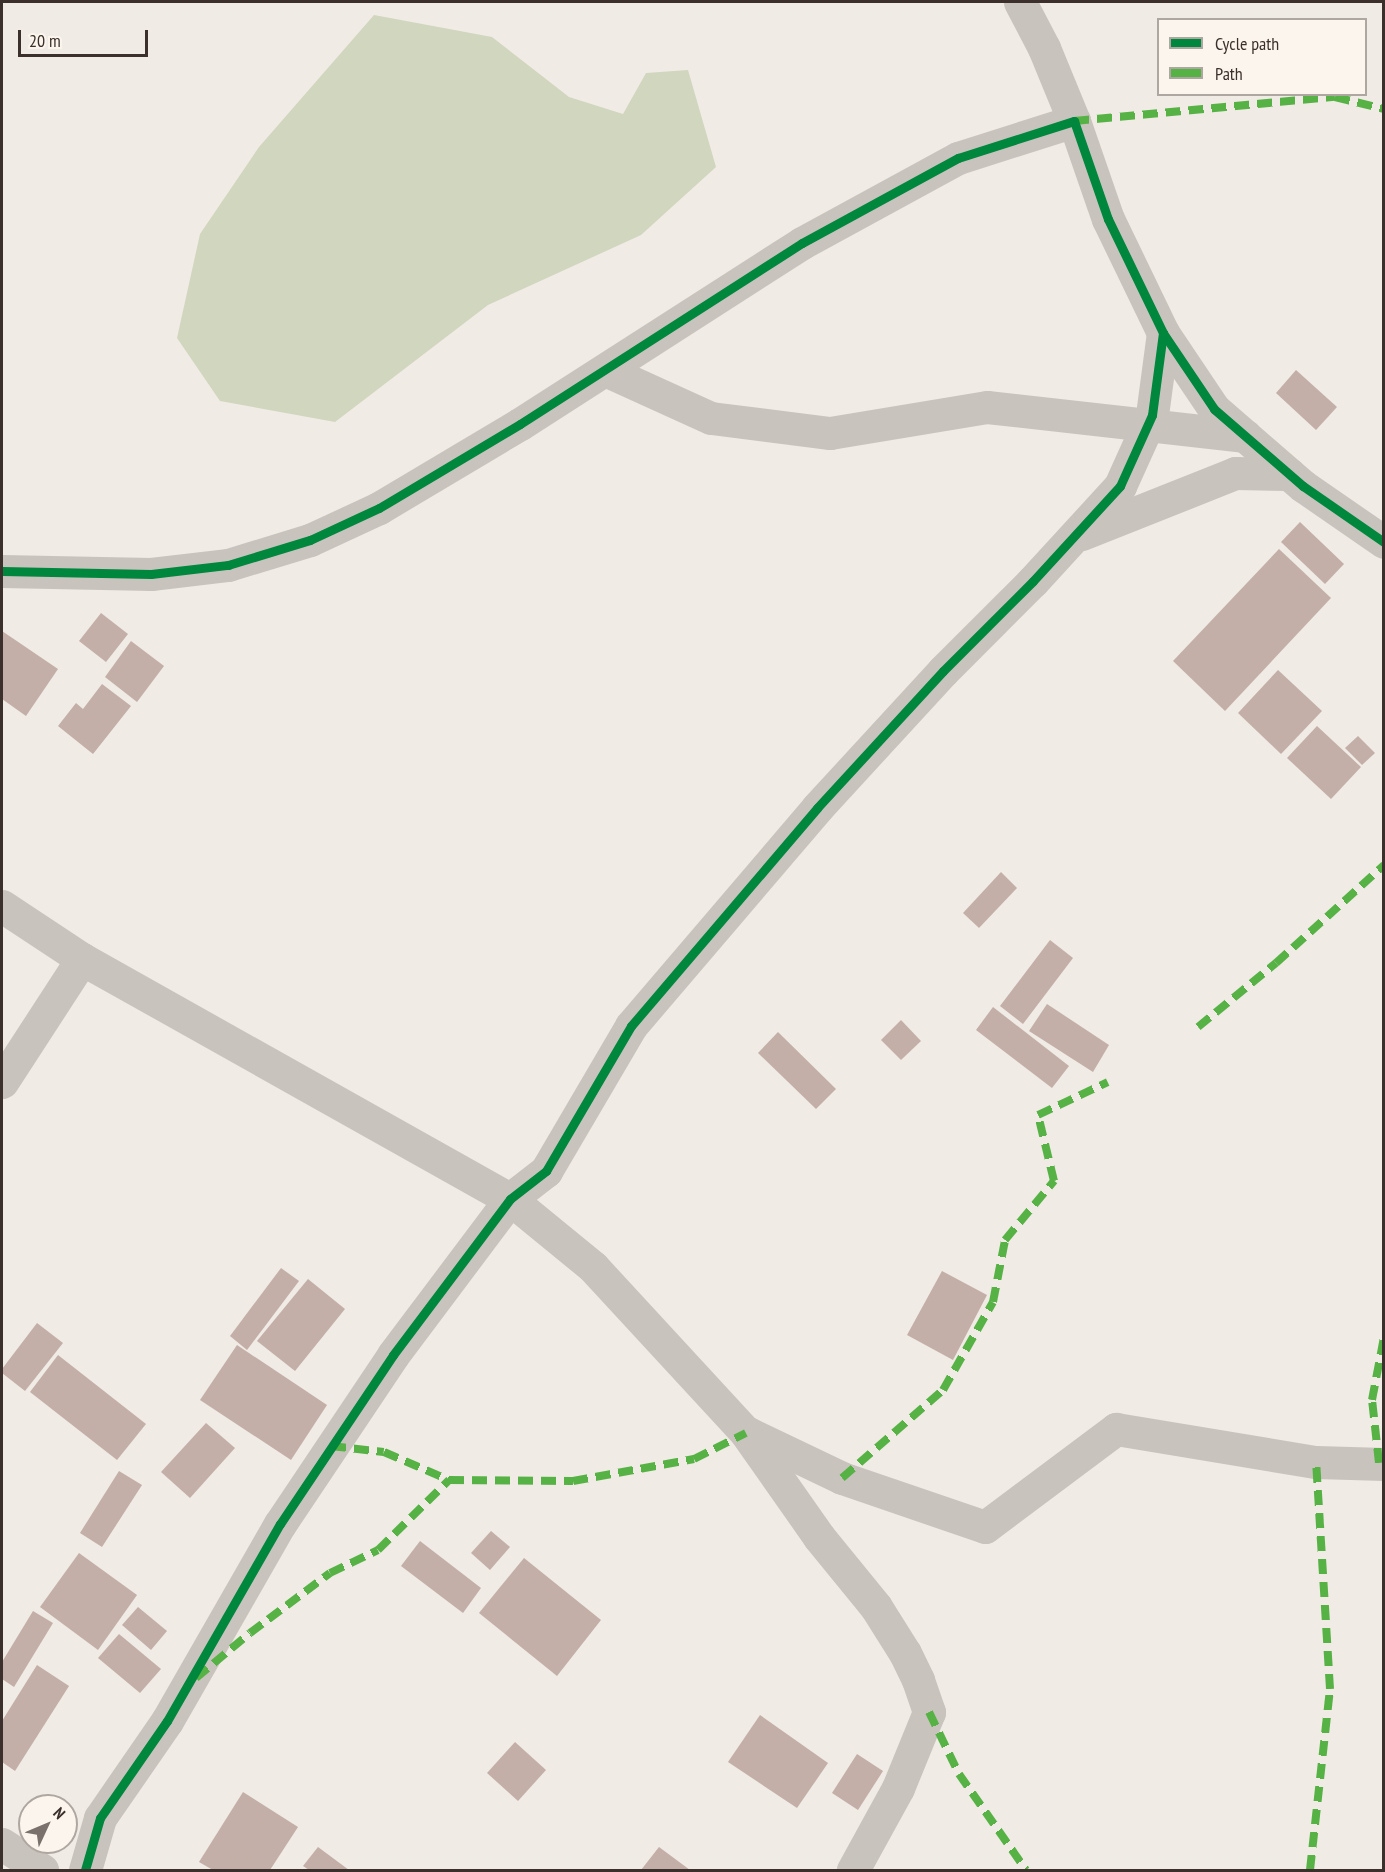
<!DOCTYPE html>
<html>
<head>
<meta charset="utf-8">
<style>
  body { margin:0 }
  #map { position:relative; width:1385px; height:1872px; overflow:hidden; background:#f0ebe5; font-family:"PT Sans Narrow",sans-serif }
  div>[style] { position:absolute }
  .green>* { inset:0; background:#d1d6bf }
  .building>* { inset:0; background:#c3afa7 }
  .minor>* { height:33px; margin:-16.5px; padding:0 16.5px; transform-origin:16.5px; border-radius:16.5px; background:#c9c3be }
  .quiet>* { height:8px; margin-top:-4px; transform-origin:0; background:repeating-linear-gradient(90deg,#57b246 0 15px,transparent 0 23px) }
  .cycleway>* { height:9px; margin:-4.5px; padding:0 4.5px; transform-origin:4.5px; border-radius:4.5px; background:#00873e }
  span { translate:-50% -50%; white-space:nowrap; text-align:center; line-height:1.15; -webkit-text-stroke:6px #fbf5ee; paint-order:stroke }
  .frame { position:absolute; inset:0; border:3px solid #3b302b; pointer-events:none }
  .legend { position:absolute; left:1157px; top:18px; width:210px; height:78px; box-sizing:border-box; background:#fbf5ee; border:2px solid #aea6a0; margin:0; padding:8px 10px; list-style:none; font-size:18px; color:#3b302b }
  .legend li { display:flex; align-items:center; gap:12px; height:30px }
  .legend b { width:30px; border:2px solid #aea6a0 }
  .north { position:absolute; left:18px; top:1794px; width:60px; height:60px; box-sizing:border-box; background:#fbf5ee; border:2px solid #aea6a0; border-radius:50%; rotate:46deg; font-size:16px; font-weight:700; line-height:24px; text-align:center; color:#3b302b }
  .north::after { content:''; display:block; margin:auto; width:21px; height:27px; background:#7a716c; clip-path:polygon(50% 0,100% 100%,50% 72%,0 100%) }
  .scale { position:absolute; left:18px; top:30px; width:130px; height:27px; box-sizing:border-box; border:3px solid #3b302b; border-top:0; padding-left:8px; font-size:18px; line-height:21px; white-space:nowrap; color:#3b302b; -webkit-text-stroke:4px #fbf5ee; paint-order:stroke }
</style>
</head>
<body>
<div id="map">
  <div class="green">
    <i style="clip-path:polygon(374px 15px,492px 37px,569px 97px,623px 114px,646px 73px,688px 70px,716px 167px,641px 235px,488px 305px,335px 422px,220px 401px,177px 338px,200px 234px,259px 147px)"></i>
  </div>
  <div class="building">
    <i style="clip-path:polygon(1296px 370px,1337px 407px,1316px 430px,1276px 393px)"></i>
    <i style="clip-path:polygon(1300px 522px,1344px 564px,1325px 584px,1281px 542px)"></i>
    <i style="clip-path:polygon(1279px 549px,1331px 598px,1225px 711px,1173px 661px)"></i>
    <i style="clip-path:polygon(101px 613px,128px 634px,106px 662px,79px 641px)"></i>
    <i style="clip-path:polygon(2px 631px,58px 669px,26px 716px,2px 699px)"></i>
    <i style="clip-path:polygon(131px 641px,164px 666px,137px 702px,105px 677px)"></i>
    <i style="clip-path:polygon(1278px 670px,1322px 711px,1281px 754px,1238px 713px)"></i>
    <i style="clip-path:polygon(102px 684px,131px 706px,93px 754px,58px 726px,76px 703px,83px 709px)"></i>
    <i style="clip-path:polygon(1317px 726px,1361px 767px,1331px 799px,1287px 758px)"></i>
    <i style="clip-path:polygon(1358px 736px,1375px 753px,1362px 765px,1345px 748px)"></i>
    <i style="clip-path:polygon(1001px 872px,1017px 888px,979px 928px,963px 913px)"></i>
    <i style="clip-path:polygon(1050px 940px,1073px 958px,1023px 1024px,1000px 1006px)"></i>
    <i style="clip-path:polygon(1047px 1004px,1109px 1045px,1093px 1072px,1029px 1031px)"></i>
    <i style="clip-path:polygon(993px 1007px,1069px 1066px,1052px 1088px,976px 1030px)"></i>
    <i style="clip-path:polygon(901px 1020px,921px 1041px,901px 1060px,881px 1040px)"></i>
    <i style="clip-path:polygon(778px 1032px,836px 1089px,816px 1109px,758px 1053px)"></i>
    <i style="clip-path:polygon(281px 1268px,299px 1281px,247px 1350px,230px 1336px)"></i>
    <i style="clip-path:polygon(942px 1271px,987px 1295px,953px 1360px,907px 1335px)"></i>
    <i style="clip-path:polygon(308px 1279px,345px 1309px,295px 1371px,257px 1341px)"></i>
    <i style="clip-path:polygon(37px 1323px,63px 1343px,25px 1391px,2px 1373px,2px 1369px)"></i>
    <i style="clip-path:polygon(237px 1345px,327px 1405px,291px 1460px,200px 1400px)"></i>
    <i style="clip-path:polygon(58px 1355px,146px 1424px,117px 1460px,30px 1392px)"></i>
    <i style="clip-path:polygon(206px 1423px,235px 1448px,190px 1498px,161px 1472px)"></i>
    <i style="clip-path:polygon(119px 1471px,142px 1485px,102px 1547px,80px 1533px)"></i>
    <i style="clip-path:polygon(491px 1531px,510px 1547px,490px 1570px,471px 1553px)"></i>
    <i style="clip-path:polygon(420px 1541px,481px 1588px,463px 1613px,401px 1566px)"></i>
    <i style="clip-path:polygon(79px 1553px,137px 1595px,98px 1650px,40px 1607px)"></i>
    <i style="clip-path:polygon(524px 1558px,601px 1620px,557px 1676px,479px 1613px)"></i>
    <i style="clip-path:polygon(138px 1607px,167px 1631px,151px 1650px,122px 1625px)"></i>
    <i style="clip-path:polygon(33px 1611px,53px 1623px,14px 1687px,2px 1679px,2px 1662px)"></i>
    <i style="clip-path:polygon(119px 1634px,161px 1669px,140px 1693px,98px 1658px)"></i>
    <i style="clip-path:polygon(37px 1665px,69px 1686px,15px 1771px,2px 1762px,2px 1721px)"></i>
    <i style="clip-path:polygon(760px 1715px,828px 1763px,797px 1808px,728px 1762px)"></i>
    <i style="clip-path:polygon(515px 1742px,546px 1770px,518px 1801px,487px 1773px)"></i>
    <i style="clip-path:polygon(857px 1754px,883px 1771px,858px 1810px,832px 1793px)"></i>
    <i style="clip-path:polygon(243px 1792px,298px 1827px,270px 1870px,213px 1870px,199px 1862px)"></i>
    <i style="clip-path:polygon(318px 1847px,349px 1870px,309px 1870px,303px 1866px)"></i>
    <i style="clip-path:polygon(659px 1847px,690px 1870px,641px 1870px)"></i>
  </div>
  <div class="minor">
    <i style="left:1020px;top:2px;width:52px;rotate:62.4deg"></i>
    <i style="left:1044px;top:48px;width:79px;rotate:67.7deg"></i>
    <i style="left:605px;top:370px;width:116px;rotate:24.4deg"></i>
    <i style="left:711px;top:418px;width:120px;rotate:7.2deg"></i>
    <i style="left:830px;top:433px;width:159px;rotate:-9.4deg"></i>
    <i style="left:987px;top:407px;width:260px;rotate:6.4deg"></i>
    <i style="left:1082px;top:534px;width:165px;rotate:-21.7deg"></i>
    <i style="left:1235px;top:473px;width:54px;rotate:1.1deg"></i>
    <i style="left:2px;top:571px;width:149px;rotate:1.2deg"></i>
    <i style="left:151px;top:574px;width:78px;rotate:-6.7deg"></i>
    <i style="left:228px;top:565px;width:86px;rotate:-17deg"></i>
    <i style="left:310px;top:540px;width:76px;rotate:-24.9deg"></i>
    <i style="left:379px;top:508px;width:164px;rotate:-30.8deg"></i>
    <i style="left:520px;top:424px;width:335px;rotate:-32.7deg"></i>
    <i style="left:802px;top:243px;width:178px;rotate:-28.6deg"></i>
    <i style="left:958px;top:158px;width:122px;rotate:-17.7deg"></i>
    <i style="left:1074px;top:121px;width:104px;rotate:70.9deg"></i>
    <i style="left:1108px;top:219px;width:127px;rotate:64.2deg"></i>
    <i style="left:1163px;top:333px;width:92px;rotate:56.1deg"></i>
    <i style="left:1214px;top:409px;width:118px;rotate:40.9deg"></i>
    <i style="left:1303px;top:486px;width:98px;rotate:34.7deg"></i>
    <i style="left:2px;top:906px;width:96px;rotate:33.5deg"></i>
    <i style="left:82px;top:959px;width:491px;rotate:29.3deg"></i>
    <i style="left:510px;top:1199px;width:107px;rotate:39.3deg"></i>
    <i style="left:593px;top:1267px;width:226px;rotate:47.3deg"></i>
    <i style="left:746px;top:1433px;width:127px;rotate:54.9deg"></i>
    <i style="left:819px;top:1537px;width:90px;rotate:50.8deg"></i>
    <i style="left:876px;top:1607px;width:54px;rotate:57.8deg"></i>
    <i style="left:905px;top:1653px;width:30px;rotate:64deg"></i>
    <i style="left:918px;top:1680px;width:34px;rotate:71deg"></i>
    <i style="left:929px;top:1712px;width:82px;rotate:112.2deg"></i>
    <i style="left:898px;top:1788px;width:94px;rotate:118.8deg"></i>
    <i style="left:2px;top:1082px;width:147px;rotate:-57deg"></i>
    <i style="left:748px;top:1433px;width:104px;rotate:25.6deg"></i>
    <i style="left:842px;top:1478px;width:151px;rotate:18.9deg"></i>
    <i style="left:985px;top:1527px;width:164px;rotate:-36.8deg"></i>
    <i style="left:1116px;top:1429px;width:203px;rotate:9.4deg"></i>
    <i style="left:1316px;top:1462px;width:68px;rotate:1.7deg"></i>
    <i style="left:2px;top:1844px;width:48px;rotate:33deg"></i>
    <i style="left:85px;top:1870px;width:54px;rotate:-73.9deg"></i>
    <i style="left:100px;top:1818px;width:118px;rotate:-55.4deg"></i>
    <i style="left:167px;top:1721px;width:227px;rotate:-60.2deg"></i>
    <i style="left:280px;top:1524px;width:203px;rotate:-56.2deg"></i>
    <i style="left:393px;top:1355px;width:195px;rotate:-53.1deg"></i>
    <i style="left:510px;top:1199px;width:46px;rotate:-37.9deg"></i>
    <i style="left:546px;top:1171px;width:168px;rotate:-59.6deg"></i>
    <i style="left:631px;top:1026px;width:287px;rotate:-49.5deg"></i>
    <i style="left:817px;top:808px;width:186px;rotate:-47.4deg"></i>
    <i style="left:943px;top:671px;width:127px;rotate:-45deg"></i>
    <i style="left:1033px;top:581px;width:129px;rotate:-47.5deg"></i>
    <i style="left:1120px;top:486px;width:78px;rotate:-65.7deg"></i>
    <i style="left:1152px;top:415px;width:83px;rotate:-82.4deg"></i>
  </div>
  <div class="quiet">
    <i style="left:1074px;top:121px;width:262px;rotate:-5.3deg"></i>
    <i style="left:1335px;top:97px;width:50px;rotate:13.8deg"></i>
    <i style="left:1198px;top:1027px;width:101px;rotate:-39.4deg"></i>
    <i style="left:1276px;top:963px;width:146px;rotate:-42.2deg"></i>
    <i style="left:331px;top:1446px;width:53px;rotate:6.5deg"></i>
    <i style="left:384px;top:1452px;width:71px;rotate:23.3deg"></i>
    <i style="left:1379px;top:1463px;width:63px;rotate:-96.3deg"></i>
    <i style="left:1372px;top:1400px;width:64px;rotate:-79.2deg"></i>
    <i style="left:842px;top:1478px;width:134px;rotate:-41.1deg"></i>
    <i style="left:943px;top:1390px;width:101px;rotate:-60.4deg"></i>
    <i style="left:993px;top:1302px;width:63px;rotate:-79deg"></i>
    <i style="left:1005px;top:1240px;width:77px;rotate:-50.3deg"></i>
    <i style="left:1054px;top:1181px;width:68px;rotate:-103.6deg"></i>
    <i style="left:1038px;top:1115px;width:77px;rotate:-25.2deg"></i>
    <i style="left:196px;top:1678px;width:70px;rotate:-39.8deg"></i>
    <i style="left:250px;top:1633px;width:100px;rotate:-36.9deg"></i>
    <i style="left:330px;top:1573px;width:53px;rotate:-25.6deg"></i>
    <i style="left:378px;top:1550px;width:100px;rotate:-44.6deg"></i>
    <i style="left:449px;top:1480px;width:124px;rotate:0.5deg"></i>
    <i style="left:573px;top:1481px;width:123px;rotate:-10.3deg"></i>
    <i style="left:694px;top:1459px;width:58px;rotate:-26.6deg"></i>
    <i style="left:929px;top:1712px;width:69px;rotate:64.2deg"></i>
    <i style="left:959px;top:1774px;width:117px;rotate:55.1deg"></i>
    <i style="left:1310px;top:1870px;width:182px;rotate:-83.7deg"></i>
    <i style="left:1330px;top:1689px;width:227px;rotate:-93.5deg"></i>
  </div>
  <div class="cycleway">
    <i style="left:2px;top:571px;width:149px;rotate:1.2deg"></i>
    <i style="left:151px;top:574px;width:78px;rotate:-6.7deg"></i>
    <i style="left:228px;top:565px;width:86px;rotate:-17deg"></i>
    <i style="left:310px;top:540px;width:76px;rotate:-24.9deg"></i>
    <i style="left:379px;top:508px;width:164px;rotate:-30.8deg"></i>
    <i style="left:520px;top:424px;width:335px;rotate:-32.7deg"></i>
    <i style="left:802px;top:243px;width:178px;rotate:-28.6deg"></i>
    <i style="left:958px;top:158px;width:122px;rotate:-17.7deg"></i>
    <i style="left:1074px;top:121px;width:104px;rotate:70.9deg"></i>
    <i style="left:1108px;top:219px;width:127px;rotate:64.2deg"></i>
    <i style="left:1163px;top:333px;width:92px;rotate:56.1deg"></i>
    <i style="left:1214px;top:409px;width:118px;rotate:40.9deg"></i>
    <i style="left:1303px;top:486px;width:98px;rotate:34.7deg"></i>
    <i style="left:85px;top:1870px;width:54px;rotate:-73.9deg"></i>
    <i style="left:100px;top:1818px;width:118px;rotate:-55.4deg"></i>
    <i style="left:167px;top:1721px;width:227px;rotate:-60.2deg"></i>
    <i style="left:280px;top:1524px;width:203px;rotate:-56.2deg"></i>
    <i style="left:393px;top:1355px;width:195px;rotate:-53.1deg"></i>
    <i style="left:510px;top:1199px;width:46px;rotate:-37.9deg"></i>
    <i style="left:546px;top:1171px;width:168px;rotate:-59.6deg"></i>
    <i style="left:631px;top:1026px;width:287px;rotate:-49.5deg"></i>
    <i style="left:817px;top:808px;width:186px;rotate:-47.4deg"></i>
    <i style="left:943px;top:671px;width:127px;rotate:-45deg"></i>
    <i style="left:1033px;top:581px;width:129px;rotate:-47.5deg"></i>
    <i style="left:1120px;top:486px;width:78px;rotate:-65.7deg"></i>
    <i style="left:1152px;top:415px;width:83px;rotate:-82.4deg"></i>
  </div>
  <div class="frame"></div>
  <ul class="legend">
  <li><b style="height:8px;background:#00873e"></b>Cycle path</li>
  <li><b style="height:8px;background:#57b246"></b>Path</li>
  </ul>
  <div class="north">N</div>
  <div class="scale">20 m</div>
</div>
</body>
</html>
